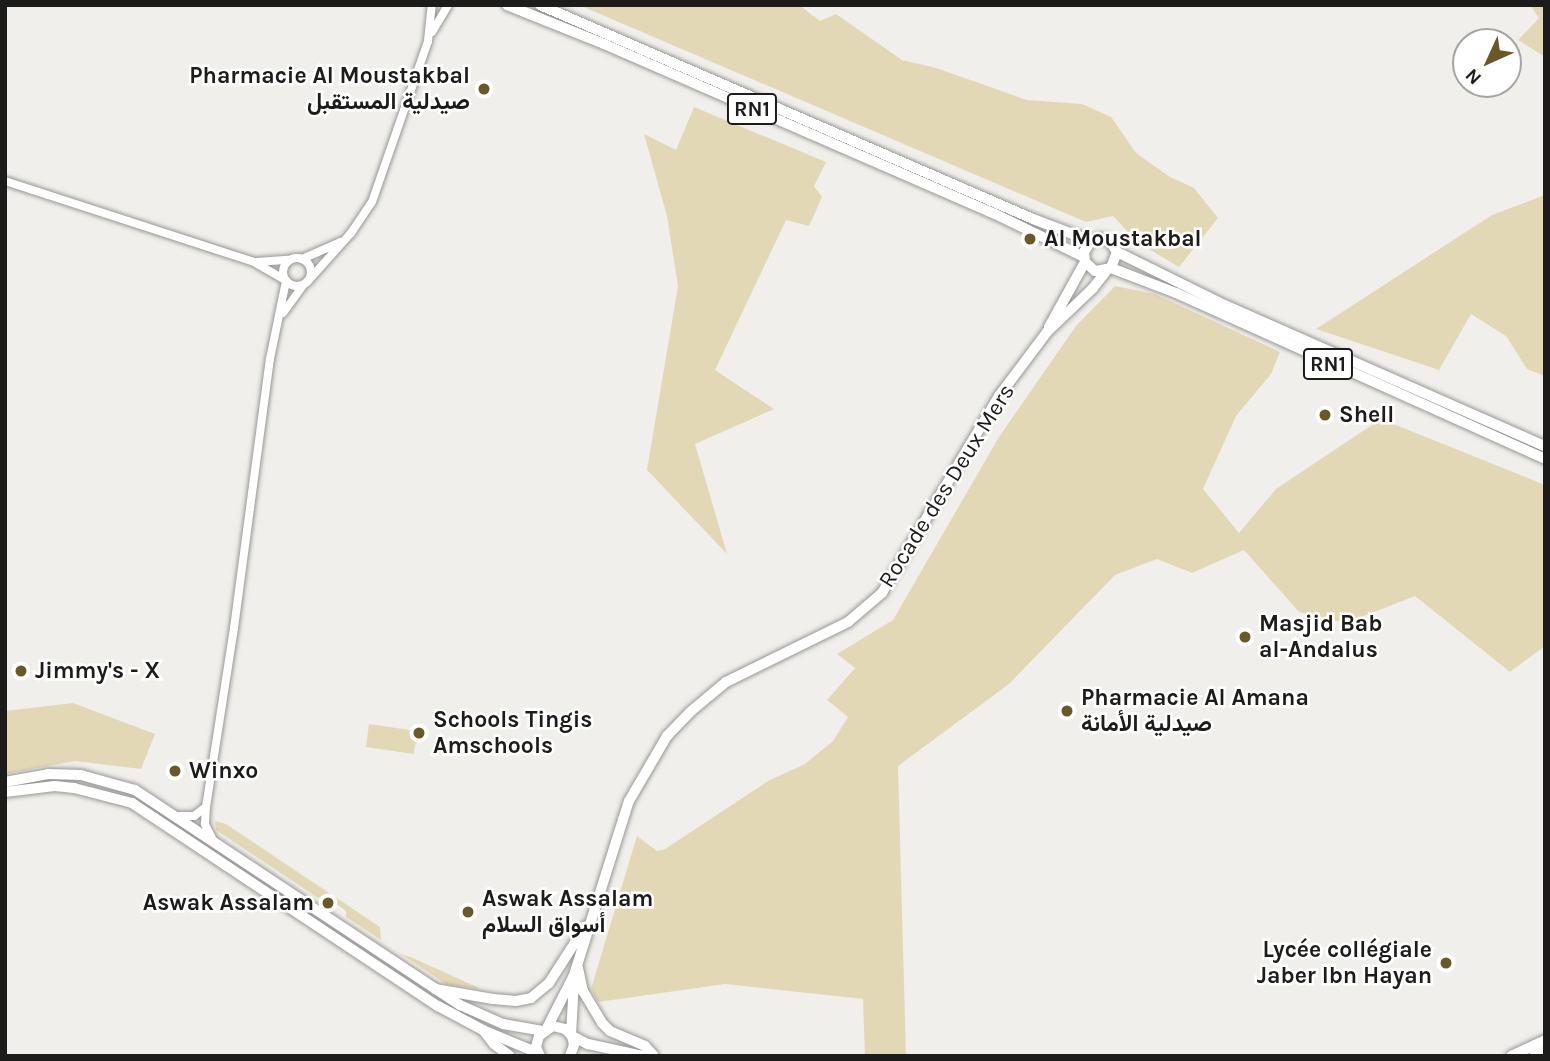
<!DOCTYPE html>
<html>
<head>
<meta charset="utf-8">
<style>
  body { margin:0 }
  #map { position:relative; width:1550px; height:1061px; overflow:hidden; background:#f0efec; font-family:Karla,Vazirmatn,sans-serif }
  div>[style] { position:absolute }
  .green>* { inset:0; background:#e3d8b6 }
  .roads { filter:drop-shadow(0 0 2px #989795) drop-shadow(0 0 2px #989795) }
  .tertiary>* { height:8px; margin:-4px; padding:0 4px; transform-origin:4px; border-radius:4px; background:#fff }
  .tertiary>.ring { margin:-4px; padding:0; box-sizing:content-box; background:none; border:8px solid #fff; border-radius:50% }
  .primary>* { height:10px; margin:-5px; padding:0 5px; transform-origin:5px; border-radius:5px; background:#fff }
  .trunk>* { height:10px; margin:-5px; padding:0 5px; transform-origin:5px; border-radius:5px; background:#fff }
  .dots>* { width:19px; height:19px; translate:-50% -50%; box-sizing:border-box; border:4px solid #fff; border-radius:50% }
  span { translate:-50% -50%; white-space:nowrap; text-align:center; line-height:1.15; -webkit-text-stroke:5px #fff; paint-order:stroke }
  .shield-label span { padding:2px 5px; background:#fff; border:2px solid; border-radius:5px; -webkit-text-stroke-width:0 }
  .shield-label { font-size:21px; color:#1c1c1b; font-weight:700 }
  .poi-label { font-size:23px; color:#1c1c1b; font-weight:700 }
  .right { translate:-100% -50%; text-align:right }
  .left { translate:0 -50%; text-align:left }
  .street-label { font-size:23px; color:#1c1c1b }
  .frame { position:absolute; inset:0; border:7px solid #1c1c1b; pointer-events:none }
  .north { position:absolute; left:1452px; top:28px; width:70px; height:70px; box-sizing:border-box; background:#fff; border:2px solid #a4a4a4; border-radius:50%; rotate:225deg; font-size:19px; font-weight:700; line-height:28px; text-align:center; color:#1c1c1b }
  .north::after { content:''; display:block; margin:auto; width:24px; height:32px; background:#685926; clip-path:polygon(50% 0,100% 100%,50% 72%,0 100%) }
</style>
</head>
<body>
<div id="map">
  <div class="green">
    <i style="clip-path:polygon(579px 5px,799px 5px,820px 21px,836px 14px,902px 60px,936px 68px,1027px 100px,1082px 104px,1111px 117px,1136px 153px,1170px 177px,1194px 188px,1218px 218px,1179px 267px,1137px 242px,1113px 216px,1086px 222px)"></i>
    <i style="clip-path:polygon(1530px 5px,1545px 5px,1545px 57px,1518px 40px,1539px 18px)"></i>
    <i style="clip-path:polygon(694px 107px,826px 162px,814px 186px,822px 197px,809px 226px,786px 220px,715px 370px,774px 409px,695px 444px,727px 554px,647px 470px,678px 286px,667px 216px,644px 134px,676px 150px)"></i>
    <i style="clip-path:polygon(1545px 195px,1545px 376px,1527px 369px,1506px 336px,1471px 314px,1439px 370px,1316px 329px,1492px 215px)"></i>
    <i style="clip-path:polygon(1115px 286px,1155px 294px,1280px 352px,1271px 374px,1236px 416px,1203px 489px,1239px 533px,1276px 489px,1381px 419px,1545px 485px,1545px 646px,1510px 672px,1415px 596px,1346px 623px,1299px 612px,1244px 550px,1192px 573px,1157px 559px,1115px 575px,1009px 684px,898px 766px,906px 1056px,865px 1056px,863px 999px,725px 984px,598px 1002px,591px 989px,637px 836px,657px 851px,665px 849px,768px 781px,805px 764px,833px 741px,848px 717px,827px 700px,855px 668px,837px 654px,893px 620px,999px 437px,1076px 326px)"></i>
    <i style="clip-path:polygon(73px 703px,155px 734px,141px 769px,75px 761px,5px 774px,5px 711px)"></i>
    <i style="clip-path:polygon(369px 724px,417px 731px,414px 754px,366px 747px)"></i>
    <i style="clip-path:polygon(215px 821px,226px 824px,380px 927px,381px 940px,346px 917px,346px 911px,324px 895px,318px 898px,216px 830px)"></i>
    <i style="clip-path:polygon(401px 954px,413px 958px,481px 989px,446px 984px)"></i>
  </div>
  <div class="roads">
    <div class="tertiary">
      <i style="left:432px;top:32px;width:31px;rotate:-59deg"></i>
      <i style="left:5px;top:181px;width:262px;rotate:18deg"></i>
      <i style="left:254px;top:262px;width:34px;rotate:30deg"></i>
      <i class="ring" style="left:283px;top:258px;width:20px;height:20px"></i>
      <i style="left:302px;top:259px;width:43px;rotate:-23.6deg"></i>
      <i style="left:257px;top:262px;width:31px;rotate:-4deg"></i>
      <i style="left:307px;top:282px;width:66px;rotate:-48.1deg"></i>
      <i style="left:351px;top:233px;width:37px;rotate:-56deg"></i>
      <i style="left:372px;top:202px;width:170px;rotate:-70.8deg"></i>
      <i style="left:428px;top:41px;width:36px;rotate:-84deg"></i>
      <i style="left:283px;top:313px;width:34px;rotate:-54deg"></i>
      <i style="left:178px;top:816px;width:16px"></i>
      <i style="left:194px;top:816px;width:15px;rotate:-37deg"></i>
      <i style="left:213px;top:840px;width:18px;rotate:-117deg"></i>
      <i style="left:205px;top:824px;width:17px;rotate:-87deg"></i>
      <i style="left:206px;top:807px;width:181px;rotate:-81.1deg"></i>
      <i style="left:234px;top:628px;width:271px;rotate:-82.4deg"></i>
      <i style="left:270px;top:359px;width:80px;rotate:-78.4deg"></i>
    </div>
    <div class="primary">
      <i style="left:5px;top:782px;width:45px;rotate:-10.3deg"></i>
      <i style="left:49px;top:774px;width:32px;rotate:2deg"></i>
      <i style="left:81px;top:775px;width:56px;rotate:15.5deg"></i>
      <i style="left:135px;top:790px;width:390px;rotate:33.5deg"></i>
      <i style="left:460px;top:1005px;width:47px;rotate:23.8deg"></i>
      <i style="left:503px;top:1024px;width:40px;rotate:10deg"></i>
      <i style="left:5px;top:792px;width:50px;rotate:-6.8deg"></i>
      <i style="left:55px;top:786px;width:19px;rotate:6deg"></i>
      <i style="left:74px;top:788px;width:60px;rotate:14.5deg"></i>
      <i style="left:132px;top:803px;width:367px;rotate:33.6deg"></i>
      <i style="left:438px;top:1006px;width:51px;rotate:28.1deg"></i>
      <i style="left:483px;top:1030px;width:60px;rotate:22.7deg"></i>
      <i style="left:572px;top:1036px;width:18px;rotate:27deg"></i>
      <i style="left:588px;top:1044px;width:56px;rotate:12.3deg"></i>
      <i style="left:1511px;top:1056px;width:38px;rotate:-25deg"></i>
      <i style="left:1534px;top:1056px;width:12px;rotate:-24deg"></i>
    </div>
    <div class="trunk">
      <i style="left:507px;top:5px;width:105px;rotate:21.9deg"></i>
      <i style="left:604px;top:44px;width:426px;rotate:23.5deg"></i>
      <i style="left:995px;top:214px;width:99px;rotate:25.8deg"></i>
      <i style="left:540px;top:5px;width:537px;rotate:23.46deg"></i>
      <i style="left:1033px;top:219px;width:62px;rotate:20.8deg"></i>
      <i style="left:1091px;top:241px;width:9px;rotate:-18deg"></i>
      <i style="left:1100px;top:238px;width:9px;rotate:13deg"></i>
      <i style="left:1109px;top:240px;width:14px;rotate:56deg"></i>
      <i style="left:1117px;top:252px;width:17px;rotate:111deg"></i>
      <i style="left:1111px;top:268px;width:16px;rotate:169deg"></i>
      <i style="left:1095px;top:271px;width:13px;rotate:-138deg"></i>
      <i style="left:1085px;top:262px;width:10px;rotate:-96deg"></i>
      <i style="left:1084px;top:252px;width:13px;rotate:-58deg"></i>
      <i style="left:1117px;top:252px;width:113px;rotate:26.3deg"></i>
      <i style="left:1218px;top:302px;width:357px;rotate:23.8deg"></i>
      <i style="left:1111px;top:268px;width:70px;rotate:21deg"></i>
      <i style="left:1176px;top:293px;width:405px;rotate:24.2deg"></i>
      <i style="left:1049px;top:327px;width:74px;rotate:-61deg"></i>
      <i style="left:578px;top:968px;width:24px;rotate:78deg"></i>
      <i style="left:583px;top:991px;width:37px;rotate:59deg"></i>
      <i style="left:602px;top:1023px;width:11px;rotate:45deg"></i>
      <i style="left:610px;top:1031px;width:38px;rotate:23deg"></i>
      <i style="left:645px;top:1046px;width:13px;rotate:48deg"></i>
      <i style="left:435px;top:989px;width:59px;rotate:9.8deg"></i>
      <i style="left:493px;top:999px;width:23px;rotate:5deg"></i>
      <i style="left:516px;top:1001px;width:15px;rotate:-11deg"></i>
      <i style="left:531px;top:998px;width:23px;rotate:-40deg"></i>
      <i style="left:549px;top:983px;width:67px;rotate:-57.3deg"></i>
      <i style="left:547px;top:1028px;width:59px;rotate:-63deg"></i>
      <i style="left:574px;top:975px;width:182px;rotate:-72.5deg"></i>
      <i style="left:629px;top:801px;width:75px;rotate:-59.7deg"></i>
      <i style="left:667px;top:736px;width:33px;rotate:-46deg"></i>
      <i style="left:690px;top:712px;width:47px;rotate:-39.8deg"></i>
      <i style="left:726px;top:682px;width:136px;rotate:-26.2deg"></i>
      <i style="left:848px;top:622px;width:45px;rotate:-40.5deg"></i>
      <i style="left:882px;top:593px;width:229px;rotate:-59.3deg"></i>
      <i style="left:999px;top:396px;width:80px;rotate:-53.1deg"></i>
      <i style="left:1047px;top:332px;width:64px;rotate:-43.7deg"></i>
      <i style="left:1093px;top:288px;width:23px;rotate:-52deg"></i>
      <i style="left:483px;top:1030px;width:18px;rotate:52deg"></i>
      <i style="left:494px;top:1044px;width:20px;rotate:37deg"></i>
      <i style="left:571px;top:1035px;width:53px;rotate:-86.8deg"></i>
      <i style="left:540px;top:1056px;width:10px;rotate:-114deg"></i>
      <i style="left:536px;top:1047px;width:11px;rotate:-75deg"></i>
      <i style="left:539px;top:1036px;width:17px;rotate:-36deg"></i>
      <i style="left:553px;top:1026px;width:12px;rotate:14deg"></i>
      <i style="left:565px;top:1029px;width:10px;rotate:45deg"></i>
      <i style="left:572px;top:1036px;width:9px;rotate:77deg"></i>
      <i style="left:574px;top:1045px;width:12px;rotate:110deg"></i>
    </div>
  </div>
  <div class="dots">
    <i style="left:484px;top:89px;background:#685926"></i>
    <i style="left:1030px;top:239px;background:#685926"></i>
    <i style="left:1325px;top:415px;background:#685926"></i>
    <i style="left:1245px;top:637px;background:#685926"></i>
    <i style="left:21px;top:671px;background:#685926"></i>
    <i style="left:1067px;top:711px;background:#685926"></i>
    <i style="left:419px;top:733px;background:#685926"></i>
    <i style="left:175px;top:771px;background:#685926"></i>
    <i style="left:328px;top:903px;background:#685926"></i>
    <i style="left:468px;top:912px;background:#685926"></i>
    <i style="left:1446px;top:963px;background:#685926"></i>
  </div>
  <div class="shield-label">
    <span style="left:752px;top:109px">RN1</span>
    <span style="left:1328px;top:364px">RN1</span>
  </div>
  <div class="poi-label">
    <span class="right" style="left:470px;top:89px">Pharmacie Al Moustakbal<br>صيدلية المستقبل</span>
    <span class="left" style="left:1044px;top:239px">Al Moustakbal</span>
    <span class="left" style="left:1339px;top:415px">Shell</span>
    <span class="left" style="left:1259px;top:637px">Masjid Bab<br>al-Andalus</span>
    <span class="left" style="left:35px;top:671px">Jimmy's - X</span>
    <span class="left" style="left:1081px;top:711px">Pharmacie Al Amana<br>صيدلية الأمانة</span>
    <span class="left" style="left:433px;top:733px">Schools Tingis<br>Amschools</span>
    <span class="left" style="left:189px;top:771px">Winxo</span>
    <span class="left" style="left:482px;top:912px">Aswak Assalam<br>أسواق السلام</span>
    <span class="right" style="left:314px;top:903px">Aswak Assalam</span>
    <span class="right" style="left:1432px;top:963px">Lycée collégiale<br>Jaber Ibn Hayan</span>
  </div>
  <div class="street-label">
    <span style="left:947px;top:486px;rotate:-58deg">Rocade des Deux Mers</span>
  </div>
  <div class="frame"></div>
  <div class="north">N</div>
</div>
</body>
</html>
